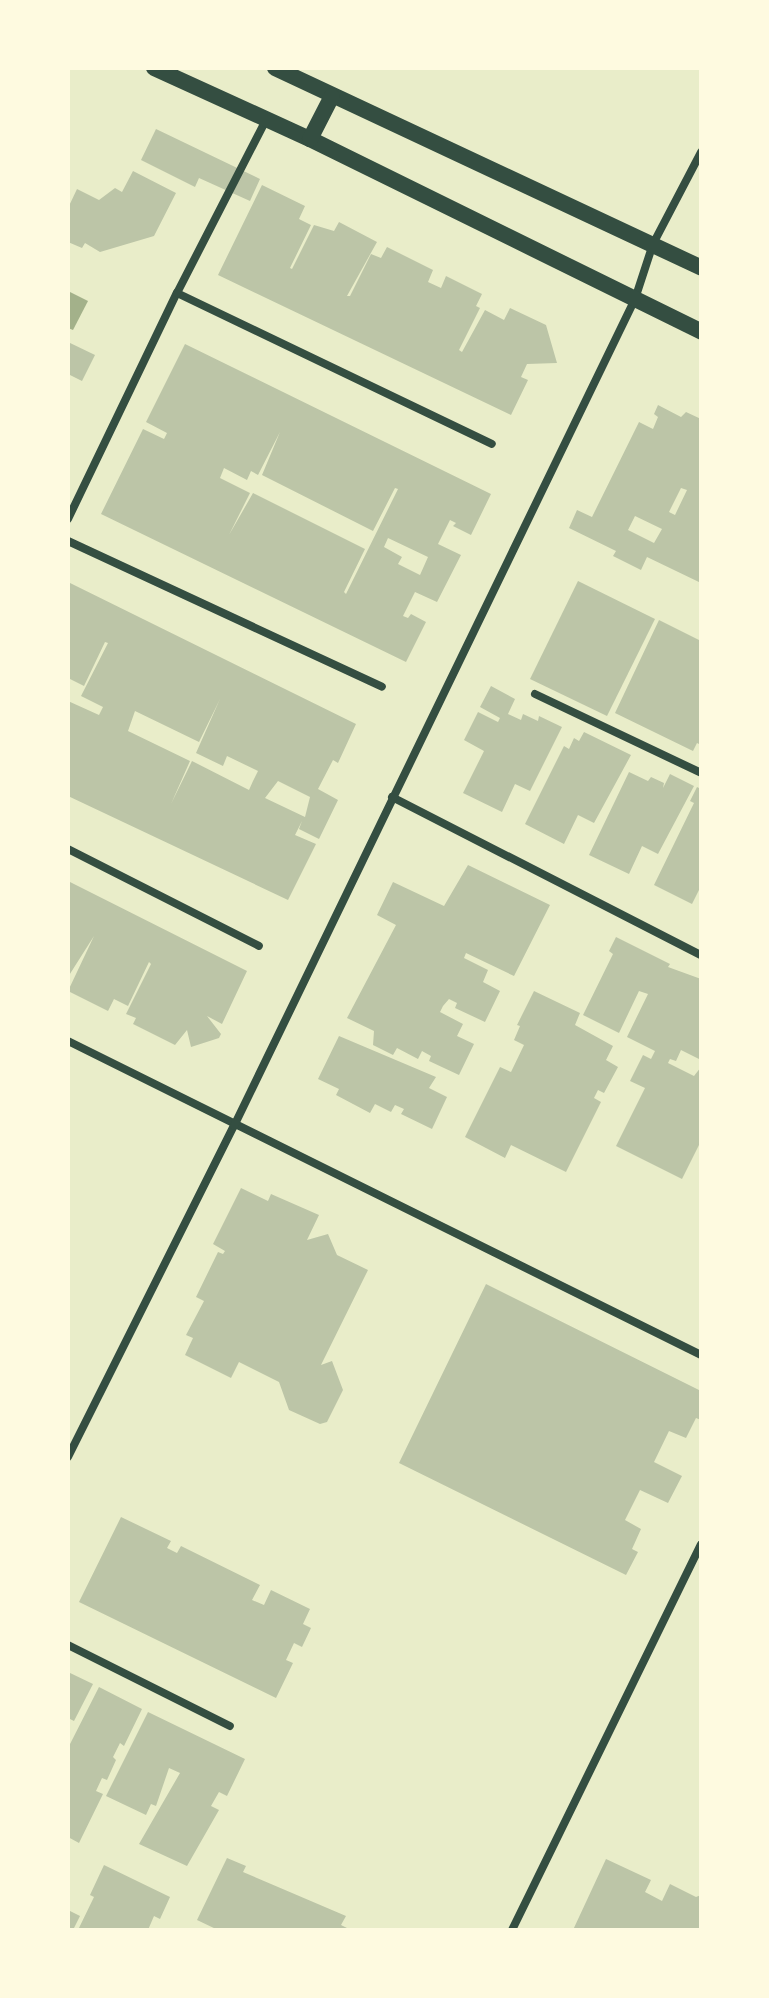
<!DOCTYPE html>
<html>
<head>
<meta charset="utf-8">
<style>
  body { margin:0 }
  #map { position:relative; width:769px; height:1998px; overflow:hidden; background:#e9edc9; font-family:"Work Sans",sans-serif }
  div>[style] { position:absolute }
  .water>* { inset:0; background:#a3b18a }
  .building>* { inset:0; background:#bcc5a7 }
  .minor>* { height:8px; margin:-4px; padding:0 4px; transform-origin:4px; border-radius:4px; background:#344e41 }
  .secondary>* { height:16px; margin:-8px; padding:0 8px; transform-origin:8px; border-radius:8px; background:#344e41 }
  span { translate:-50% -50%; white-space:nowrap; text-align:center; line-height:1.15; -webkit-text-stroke:8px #fefae0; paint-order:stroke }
  .frame { position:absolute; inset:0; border:70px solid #fefae0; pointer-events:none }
</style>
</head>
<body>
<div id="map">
  <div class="water">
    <i style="clip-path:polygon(68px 291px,88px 301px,73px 330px,68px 328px)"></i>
  </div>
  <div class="building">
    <i style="clip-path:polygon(156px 129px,260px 179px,250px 201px,199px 178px,195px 187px,141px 160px)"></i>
    <i style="clip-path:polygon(133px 171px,176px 193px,154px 236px,100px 252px,85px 243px,82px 248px,68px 242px,68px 208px,77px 189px,99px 200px,115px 188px,122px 192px)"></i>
    <i style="clip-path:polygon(262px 185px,305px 206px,299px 219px,311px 225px,290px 268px,292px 269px,314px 225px,334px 231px,339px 222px,377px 242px,347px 296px,350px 296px,371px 254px,381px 258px,387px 247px,433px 270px,428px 282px,441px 288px,446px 276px,482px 294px,476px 306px,480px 308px,459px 350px,462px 352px,485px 310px,504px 320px,510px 308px,546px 325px,557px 363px,527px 364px,521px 377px,528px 380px,511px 415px,218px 275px)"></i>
    <i style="clip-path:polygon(68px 342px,95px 355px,82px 381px,68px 374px)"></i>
    <i style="clip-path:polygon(evenodd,185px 344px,491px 494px,471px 535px,453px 526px,456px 523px,450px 520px,438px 544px,461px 555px,437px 602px,415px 592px,403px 616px,408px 618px,411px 614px,426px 622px,406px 662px,101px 514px,143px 429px,164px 439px,167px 433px,146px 422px,185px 344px,280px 432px,262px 475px,373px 531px,395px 488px,398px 489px,346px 594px,344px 592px,365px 549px,253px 493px,229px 535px,250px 493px,220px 478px,224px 468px,247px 480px,251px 471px,258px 475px,280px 432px,185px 344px,388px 538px,428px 557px,420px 575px,398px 564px,402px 557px,384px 547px,388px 538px)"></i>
    <i style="clip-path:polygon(evenodd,658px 405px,681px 417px,686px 412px,701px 419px,701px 583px,647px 557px,641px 570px,613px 556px,616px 551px,569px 528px,577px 510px,592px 517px,639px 422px,653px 429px,658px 417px,654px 414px,658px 405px,681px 488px,687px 490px,675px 515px,669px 512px,681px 488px,658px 405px,635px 516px,662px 529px,654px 543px,628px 530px,635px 516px)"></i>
    <i style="clip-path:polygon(578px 581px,655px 619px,607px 716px,530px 679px)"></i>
    <i style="clip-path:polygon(evenodd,68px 582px,356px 724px,338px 763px,333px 760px,318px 789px,338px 800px,319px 839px,299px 829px,302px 821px,295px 835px,316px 844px,288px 900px,68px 796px,68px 701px,99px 715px,103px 707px,81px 696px,108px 643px,105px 642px,84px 686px,68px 678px,68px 582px,220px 699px,196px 753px,223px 766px,227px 756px,258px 771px,253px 781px,249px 790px,192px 761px,171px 804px,190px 761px,128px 731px,135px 711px,199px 742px,220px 699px,68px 582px,278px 781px,310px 797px,305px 817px,265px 798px,278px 781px)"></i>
    <i style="clip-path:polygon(659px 620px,701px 641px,701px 745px,697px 743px,693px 751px,615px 713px)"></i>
    <i style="clip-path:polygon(491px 686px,515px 699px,508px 714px,521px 720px,523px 714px,538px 721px,539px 716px,562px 727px,530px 791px,515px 784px,502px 812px,463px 793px,484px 751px,464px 740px,478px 712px,498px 722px,500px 718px,480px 707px)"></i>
    <i style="clip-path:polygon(584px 732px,631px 755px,594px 823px,578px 815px,564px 844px,525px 824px,564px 746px,569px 749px,574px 738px,579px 741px)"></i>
    <i style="clip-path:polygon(629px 772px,648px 781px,651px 777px,664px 783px,663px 788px,670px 774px,694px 786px,658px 854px,642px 846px,629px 874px,589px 855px)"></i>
    <i style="clip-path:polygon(697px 787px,701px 789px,701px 886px,692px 904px,654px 885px,694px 803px,690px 801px)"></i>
    <i style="clip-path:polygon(468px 865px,550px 905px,514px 976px,466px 953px,464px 958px,488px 970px,483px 982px,500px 991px,485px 1022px,455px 1008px,457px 1003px,449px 999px,443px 1006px,440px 1012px,463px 1024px,457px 1036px,474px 1044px,459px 1075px,429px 1061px,431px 1056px,422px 1051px,418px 1059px,397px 1048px,393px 1055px,373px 1045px,374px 1031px,347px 1018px,396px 925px,377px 915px,393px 882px,444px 906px)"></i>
    <i style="clip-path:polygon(68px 881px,247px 971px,222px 1024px,207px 1016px,221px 1034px,219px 1038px,191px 1047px,187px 1030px,175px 1045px,133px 1024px,136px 1018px,126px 1014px,151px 964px,149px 962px,128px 1006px,114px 999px,108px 1011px,68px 991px,94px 936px,68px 977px)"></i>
    <i style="clip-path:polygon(616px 937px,670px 964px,668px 967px,701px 979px,701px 1060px,681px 1050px,676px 1061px,670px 1059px,668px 1063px,694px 1076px,701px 1067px,701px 1141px,682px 1179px,616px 1146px,645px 1088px,630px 1081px,643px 1055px,651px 1059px,655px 1051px,627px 1037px,648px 994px,639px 991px,619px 1033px,583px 1015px,613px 954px,609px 951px)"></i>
    <i style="clip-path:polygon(534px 991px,580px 1013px,575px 1025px,613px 1046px,606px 1060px,618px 1067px,604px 1093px,598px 1090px,594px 1098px,601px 1102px,566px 1172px,511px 1145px,505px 1158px,465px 1137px,500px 1067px,511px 1072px,524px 1045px,514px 1040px,520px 1026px,517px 1025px)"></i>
    <i style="clip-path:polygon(339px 1036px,436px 1077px,429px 1088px,447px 1097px,432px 1129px,401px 1114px,404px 1109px,395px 1105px,391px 1112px,375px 1104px,370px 1113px,336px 1095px,339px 1089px,318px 1079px)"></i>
    <i style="clip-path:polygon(241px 1188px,268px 1201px,271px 1194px,319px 1215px,307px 1240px,328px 1234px,337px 1255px,368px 1270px,321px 1365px,332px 1361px,343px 1390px,327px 1422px,320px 1424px,289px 1410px,279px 1382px,239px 1362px,231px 1378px,185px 1355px,193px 1338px,186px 1335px,204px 1301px,196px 1297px,218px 1252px,223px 1254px,225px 1251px,213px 1244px)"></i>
    <i style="clip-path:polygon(486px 1284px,701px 1391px,701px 1420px,696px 1418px,686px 1438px,669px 1431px,654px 1462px,682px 1476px,668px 1503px,640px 1490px,625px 1520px,641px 1529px,632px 1549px,638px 1552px,626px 1575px,399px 1463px)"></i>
    <i style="clip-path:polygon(121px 1517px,171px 1541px,167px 1548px,177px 1553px,181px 1546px,260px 1585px,252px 1600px,264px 1605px,271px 1590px,310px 1609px,303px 1624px,311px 1628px,302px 1647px,294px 1643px,286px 1660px,293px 1663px,276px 1698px,79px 1602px)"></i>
    <i style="clip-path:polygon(68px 1672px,93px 1684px,74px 1721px,68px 1718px)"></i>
    <i style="clip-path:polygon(99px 1687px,142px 1709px,124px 1746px,120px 1743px,113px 1757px,116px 1760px,107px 1780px,102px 1778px,96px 1791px,103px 1794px,79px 1843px,68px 1837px,68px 1748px)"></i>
    <i style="clip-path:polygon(148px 1712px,245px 1759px,227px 1796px,219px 1792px,211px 1806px,219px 1810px,187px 1866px,139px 1844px,180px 1773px,169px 1768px,156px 1806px,151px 1804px,146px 1815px,106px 1796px)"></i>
    <i style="clip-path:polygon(227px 1858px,246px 1866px,243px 1872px,346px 1916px,341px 1925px,351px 1930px,218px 1930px,197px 1920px)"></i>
    <i style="clip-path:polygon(606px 1859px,651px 1880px,645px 1892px,662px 1901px,670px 1884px,696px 1897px,701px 1895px,701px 1930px,573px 1930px)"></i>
    <i style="clip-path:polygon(104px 1865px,170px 1897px,160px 1919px,154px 1916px,148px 1930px,78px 1930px,94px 1897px,90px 1895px)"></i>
    <i style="clip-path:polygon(68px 1910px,80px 1916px,73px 1930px,68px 1930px)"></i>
  </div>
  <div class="minor">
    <i style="left:177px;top:293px;width:349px;rotate:25.6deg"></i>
    <i style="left:68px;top:519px;width:251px;rotate:-64.3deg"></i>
    <i style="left:177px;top:293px;width:195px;rotate:-62.8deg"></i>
    <i style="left:68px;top:541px;width:346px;rotate:24.9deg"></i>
    <i style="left:535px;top:694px;width:184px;rotate:25.4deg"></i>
    <i style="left:392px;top:797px;width:347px;rotate:27.1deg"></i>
    <i style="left:68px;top:849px;width:214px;rotate:26.9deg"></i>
    <i style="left:68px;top:1041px;width:707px;rotate:26.38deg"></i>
    <i style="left:68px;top:1457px;width:370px;rotate:-63.4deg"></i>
    <i style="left:234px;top:1126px;width:919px;rotate:-64.13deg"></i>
    <i style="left:635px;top:299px;width:58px;rotate:-71.9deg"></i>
    <i style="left:653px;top:244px;width:104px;rotate:-62.4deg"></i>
    <i style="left:68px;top:1645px;width:181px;rotate:26.6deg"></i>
    <i style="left:512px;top:1930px;width:429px;rotate:-63.9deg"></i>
  </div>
  <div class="secondary">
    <i style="left:154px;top:68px;width:171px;rotate:24.5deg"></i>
    <i style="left:310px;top:139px;width:436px;rotate:26.2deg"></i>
    <i style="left:275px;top:68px;width:471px;rotate:25.1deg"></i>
    <i style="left:310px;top:139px;width:48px;rotate:-62.9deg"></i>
  </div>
  <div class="frame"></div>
</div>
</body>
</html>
